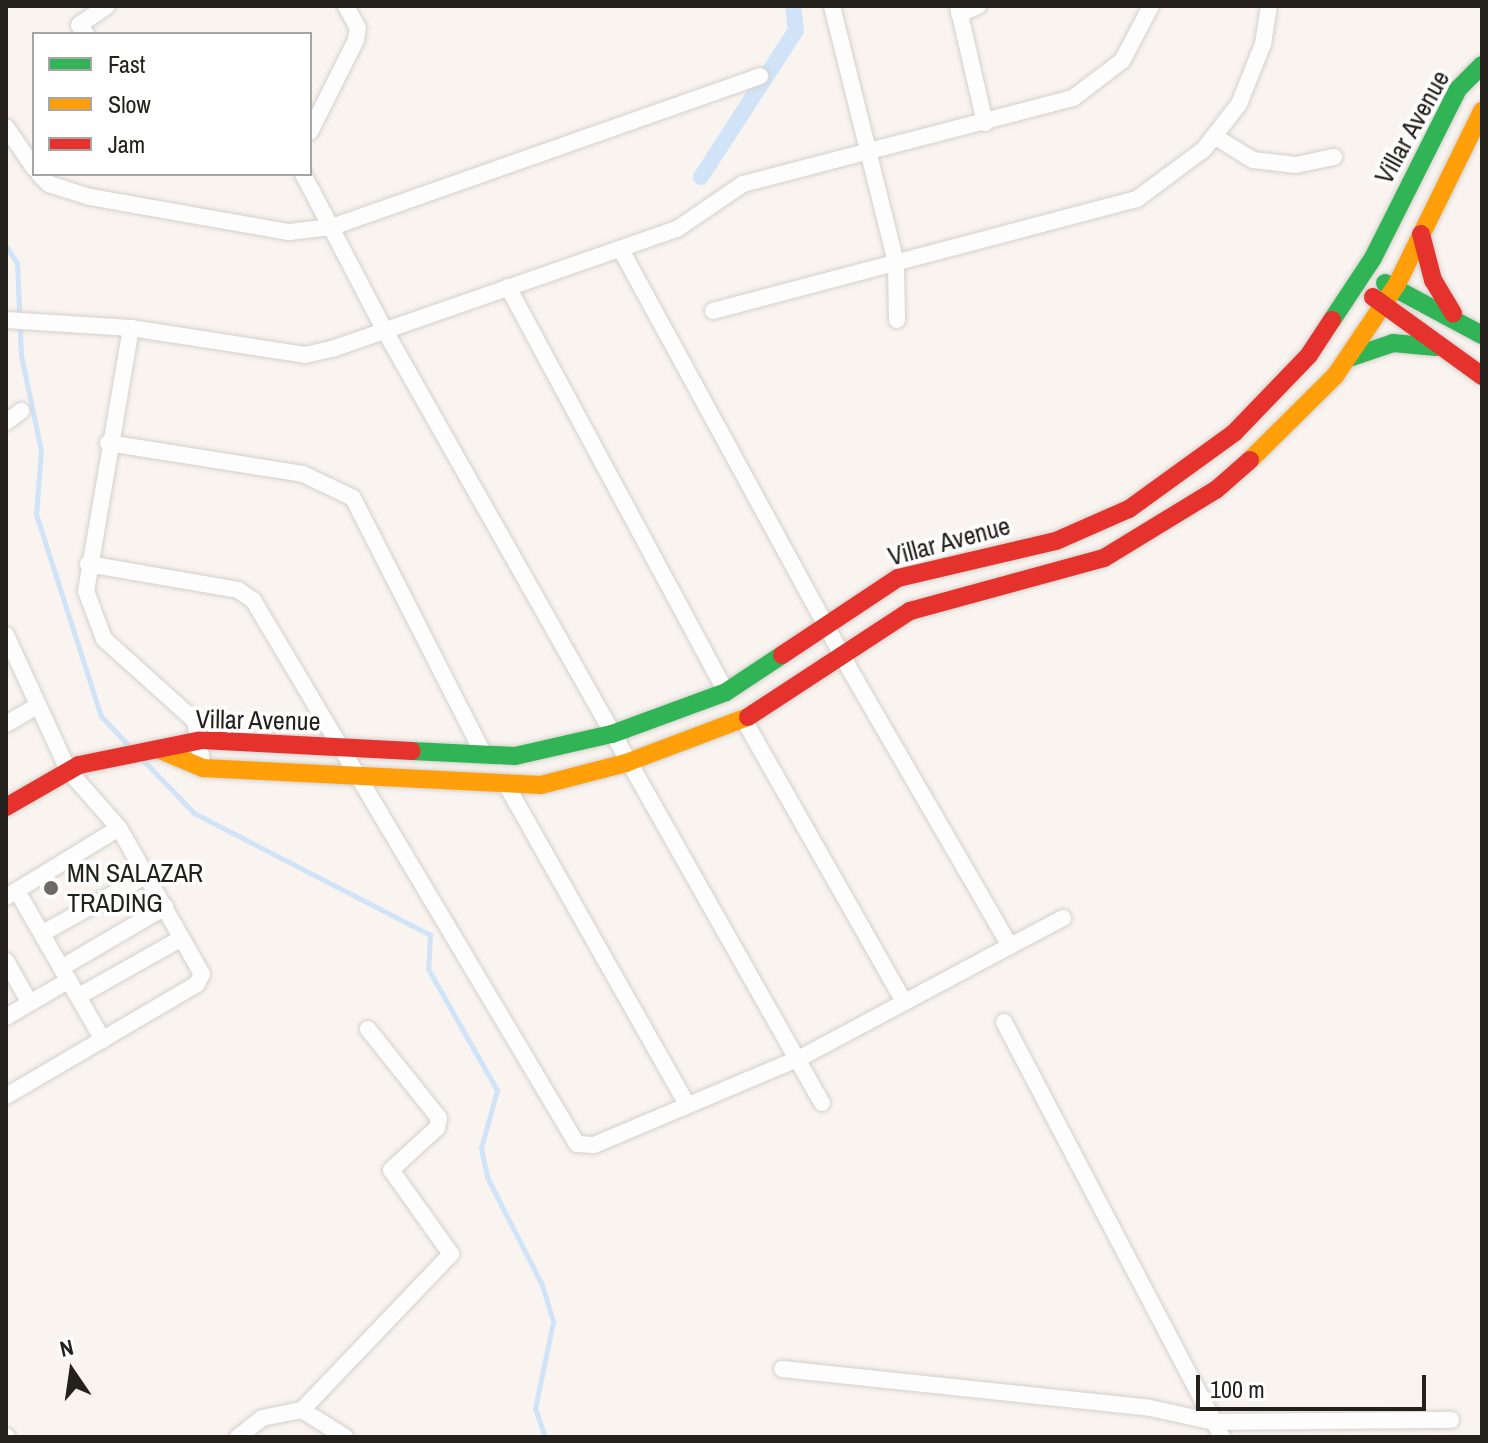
<!DOCTYPE html>
<html>
<head>
<meta charset="utf-8">
<style>
  body { margin:0 }
  #map { position:relative; width:1488px; height:1443px; overflow:hidden; background:#f9f4f0; font-family:"Archivo Narrow",sans-serif }
  div>[style] { position:absolute }
  .stream>* { height:5px; margin:-2.5px; padding:0 2.5px; transform-origin:2.5px; border-radius:2.5px; background:#d0e3f7 }
  .canal>* { height:16px; margin:-8px; padding:0 8px; transform-origin:8px; border-radius:8px; background:#d0e3f7 }
  .roads { filter:drop-shadow(0 0 2px #d4d0cc) drop-shadow(0 0 2px #d4d0cc) }
  .street>* { height:16px; margin:-8px; padding:0 8px; transform-origin:8px; border-radius:8px; background:#fefdfd }
  .fast>* { height:18px; margin:-9px; padding:0 9px; transform-origin:9px; border-radius:9px; background:#30b455 }
  .slow>* { height:18px; margin:-9px; padding:0 9px; transform-origin:9px; border-radius:9px; background:#ff9f0a }
  .jam>* { height:18px; margin:-9px; padding:0 9px; transform-origin:9px; border-radius:9px; background:#e5322d }
  .dots>* { width:22px; height:22px; translate:-50% -50%; box-sizing:border-box; border:4px solid #fff; border-radius:50% }
  span { translate:-50% -50%; white-space:nowrap; text-align:center; line-height:1.15; -webkit-text-stroke:7px #fff; paint-order:stroke }
  .street-label { font-size:26px; color:#24201c }
  .poi-label { font-size:26px; color:#24201c }
  .left { translate:0 -50%; text-align:left }
  .frame { position:absolute; inset:0; border:8px solid #24201c; pointer-events:none }
  .legend { position:absolute; left:32px; top:32px; width:280px; height:144px; box-sizing:border-box; background:#fff; border:2px solid #a7a6a4; margin:0; padding:10px 14px; list-style:none; font-size:24px; color:#24201c }
  .legend li { display:flex; align-items:center; gap:16px; height:40px }
  .legend b { width:40px; border:2px solid #a7a6a4 }
  .north { position:absolute; left:32px; top:1331px; width:80px; height:80px; -webkit-text-stroke:6px #fff; paint-order:stroke; rotate:347deg; font-size:22px; font-weight:700; line-height:32px; text-align:center; color:#24201c }
  .north::after { content:''; display:block; margin:auto; width:28px; height:36px; background:#24201c; clip-path:polygon(50% 0,100% 100%,50% 72%,0 100%) }
  .scale { position:absolute; left:1196px; top:1375px; width:230px; height:36px; box-sizing:border-box; border:4px solid #24201c; border-top:0; padding-left:10px; font-size:24px; line-height:28px; white-space:nowrap; color:#24201c; -webkit-text-stroke:6px #fff; paint-order:stroke }
</style>
</head>
<body>
<div id="map">
  <div class="stream">
    <i style="left:6px;top:246px;width:20px;rotate:57deg"></i>
    <i style="left:17px;top:263px;width:92px;rotate:87.5deg"></i>
    <i style="left:21px;top:355px;width:98px;rotate:78.2deg"></i>
    <i style="left:41px;top:451px;width:63px;rotate:94.5deg"></i>
    <i style="left:36px;top:514px;width:212px;rotate:72.2deg"></i>
    <i style="left:101px;top:716px;width:45px;rotate:46.8deg"></i>
    <i style="left:142px;top:759px;width:75px;rotate:46.1deg"></i>
    <i style="left:194px;top:813px;width:266px;rotate:27.3deg"></i>
    <i style="left:430px;top:935px;width:34px;rotate:93deg"></i>
    <i style="left:428px;top:969px;width:139px;rotate:60.3deg"></i>
    <i style="left:497px;top:1090px;width:60px;rotate:105.4deg"></i>
    <i style="left:481px;top:1148px;width:30px;rotate:78deg"></i>
    <i style="left:487px;top:1177px;width:121px;rotate:63deg"></i>
    <i style="left:542px;top:1285px;width:39px;rotate:73deg"></i>
    <i style="left:553px;top:1322px;width:88px;rotate:101.8deg"></i>
    <i style="left:535px;top:1408px;width:31px;rotate:71deg"></i>
  </div>
  <div class="canal">
    <i style="left:701px;top:177px;width:175px;rotate:-57.1deg"></i>
    <i style="left:796px;top:30px;width:24px;rotate:-97deg"></i>
  </div>
  <div class="roads">
    <div class="street">
      <i style="left:832px;top:6px;width:265px;rotate:76deg"></i>
      <i style="left:896px;top:263px;width:57px;rotate:89deg"></i>
      <i style="left:958px;top:6px;width:120px;rotate:77deg"></i>
      <i style="left:959px;top:14px;width:21px;rotate:-23deg"></i>
      <i style="left:86px;top:34px;width:11px;rotate:-128deg"></i>
      <i style="left:79px;top:25px;width:34px;rotate:-34deg"></i>
      <i style="left:6px;top:127px;width:50px;rotate:55.7deg"></i>
      <i style="left:310px;top:132px;width:103px;rotate:-63.4deg"></i>
      <i style="left:356px;top:40px;width:12px;rotate:-81deg"></i>
      <i style="left:358px;top:28px;width:25px;rotate:-119deg"></i>
      <i style="left:1214px;top:136px;width:46px;rotate:31.6deg"></i>
      <i style="left:1253px;top:160px;width:43px;rotate:6.6deg"></i>
      <i style="left:1296px;top:165px;width:39px;rotate:-12deg"></i>
      <i style="left:39px;top:174px;width:14px;rotate:45deg"></i>
      <i style="left:49px;top:184px;width:43px;rotate:17.6deg"></i>
      <i style="left:90px;top:197px;width:202px;rotate:10deg"></i>
      <i style="left:289px;top:232px;width:43px;rotate:-6.6deg"></i>
      <i style="left:332px;top:227px;width:454px;rotate:-19.4deg"></i>
      <i style="left:303px;top:174px;width:177px;rotate:62.4deg"></i>
      <i style="left:385px;top:331px;width:887px;rotate:60.49deg"></i>
      <i style="left:508px;top:287px;width:460px;rotate:61.7deg"></i>
      <i style="left:713px;top:311px;width:439px;rotate:-14.8deg"></i>
      <i style="left:1137px;top:199px;width:84px;rotate:-36.7deg"></i>
      <i style="left:1204px;top:149px;width:57px;rotate:-52.1deg"></i>
      <i style="left:1239px;top:104px;width:65px;rotate:-68.2deg"></i>
      <i style="left:1263px;top:44px;width:38px;rotate:-81deg"></i>
      <i style="left:6px;top:320px;width:125px;rotate:3.7deg"></i>
      <i style="left:131px;top:328px;width:176px;rotate:8.8deg"></i>
      <i style="left:305px;top:355px;width:31px;rotate:-13deg"></i>
      <i style="left:335px;top:348px;width:362px;rotate:-19.2deg"></i>
      <i style="left:677px;top:229px;width:80px;rotate:-34.3deg"></i>
      <i style="left:743px;top:184px;width:341px;rotate:-14.6deg"></i>
      <i style="left:1073px;top:98px;width:61px;rotate:-37.1deg"></i>
      <i style="left:1122px;top:61px;width:62px;rotate:-62.2deg"></i>
      <i style="left:131px;top:328px;width:267px;rotate:99.7deg"></i>
      <i style="left:86px;top:591px;width:51px;rotate:69.4deg"></i>
      <i style="left:104px;top:639px;width:122px;rotate:42deg"></i>
      <i style="left:195px;top:721px;width:48px;rotate:80.3deg"></i>
      <i style="left:6px;top:422px;width:19px;rotate:-36deg"></i>
      <i style="left:108px;top:443px;width:197px;rotate:9deg"></i>
      <i style="left:303px;top:474px;width:55px;rotate:25.6deg"></i>
      <i style="left:353px;top:498px;width:288px;rotate:63deg"></i>
      <i style="left:88px;top:564px;width:152px;rotate:9.8deg"></i>
      <i style="left:238px;top:590px;width:18px;rotate:34deg"></i>
      <i style="left:253px;top:600px;width:633px;rotate:59.22deg"></i>
      <i style="left:577px;top:1144px;width:17px;rotate:3deg"></i>
      <i style="left:594px;top:1145px;width:224px;rotate:-22.9deg"></i>
      <i style="left:800px;top:1058px;width:238px;rotate:-28.1deg"></i>
      <i style="left:1010px;top:946px;width:321px;rotate:-120.1deg"></i>
      <i style="left:849px;top:668px;width:475px;rotate:-118.6deg"></i>
      <i style="left:6px;top:635px;width:149px;rotate:65.3deg"></i>
      <i style="left:68px;top:770px;width:77px;rotate:48.7deg"></i>
      <i style="left:119px;top:828px;width:168px;rotate:60.4deg"></i>
      <i style="left:202px;top:974px;width:11px;rotate:117deg"></i>
      <i style="left:197px;top:984px;width:221px;rotate:149.6deg"></i>
      <i style="left:744px;top:720px;width:324px;rotate:60.4deg"></i>
      <i style="left:6px;top:724px;width:36px;rotate:-30deg"></i>
      <i style="left:508px;top:788px;width:364px;rotate:60.5deg"></i>
      <i style="left:17px;top:891px;width:172px;rotate:60deg"></i>
      <i style="left:6px;top:897px;width:132px;rotate:-31.4deg"></i>
      <i style="left:43px;top:933px;width:117px;rotate:-29.2deg"></i>
      <i style="left:1010px;top:946px;width:60px;rotate:-27.8deg"></i>
      <i style="left:6px;top:961px;width:48px;rotate:60.3deg"></i>
      <i style="left:61px;top:968px;width:121px;rotate:-30.4deg"></i>
      <i style="left:79px;top:996px;width:118px;rotate:-29.4deg"></i>
      <i style="left:6px;top:1017px;width:73px;rotate:-30.4deg"></i>
      <i style="left:1004px;top:1022px;width:469px;rotate:62.3deg"></i>
      <i style="left:782px;top:1369px;width:370px;rotate:6deg"></i>
      <i style="left:1150px;top:1408px;width:66px;rotate:12.2deg"></i>
      <i style="left:1215px;top:1422px;width:236px;rotate:-0.5deg"></i>
      <i style="left:302px;top:1410px;width:216px;rotate:-46.3deg"></i>
      <i style="left:451px;top:1254px;width:103px;rotate:-125.5deg"></i>
      <i style="left:391px;top:1170px;width:62px;rotate:-42.4deg"></i>
      <i style="left:437px;top:1128px;width:10px;rotate:-79deg"></i>
      <i style="left:439px;top:1118px;width:114px;rotate:-128.6deg"></i>
      <i style="left:6px;top:1436px;width:1px;rotate:45deg"></i>
      <i style="left:238px;top:1437px;width:31px;rotate:-38deg"></i>
      <i style="left:262px;top:1418px;width:41px;rotate:-11.3deg"></i>
      <i style="left:302px;top:1410px;width:51px;rotate:32.1deg"></i>
    </div>
    <div class="fast">
      <i style="left:1385px;top:283px;width:110px;rotate:28.2deg"></i>
      <i style="left:1332px;top:320px;width:74px;rotate:-56.5deg"></i>
      <i style="left:1373px;top:258px;width:189px;rotate:-63.3deg"></i>
      <i style="left:1458px;top:89px;width:34px;rotate:-45deg"></i>
      <i style="left:1349px;top:358px;width:46px;rotate:-18.8deg"></i>
      <i style="left:1393px;top:343px;width:43px;rotate:5.3deg"></i>
      <i style="left:412px;top:751px;width:103px;rotate:2.8deg"></i>
      <i style="left:515px;top:756px;width:99px;rotate:-12.8deg"></i>
      <i style="left:612px;top:734px;width:121px;rotate:-20.2deg"></i>
      <i style="left:726px;top:692px;width:67px;rotate:-33.5deg"></i>
    </div>
    <div class="slow">
      <i style="left:1250px;top:460px;width:120px;rotate:-44.7deg"></i>
      <i style="left:1335px;top:376px;width:111px;rotate:-56deg"></i>
      <i style="left:1397px;top:284px;width:193px;rotate:-63.8deg"></i>
      <i style="left:160px;top:750px;width:47px;rotate:22.7deg"></i>
      <i style="left:203px;top:768px;width:338px;rotate:2.9deg"></i>
      <i style="left:541px;top:785px;width:88px;rotate:-14.5deg"></i>
      <i style="left:626px;top:763px;width:130px;rotate:-20.7deg"></i>
    </div>
    <div class="jam">
      <i style="left:1421px;top:234px;width:48px;rotate:75.4deg"></i>
      <i style="left:1433px;top:280px;width:39px;rotate:59deg"></i>
      <i style="left:1373px;top:297px;width:135px;rotate:35.9deg"></i>
      <i style="left:782px;top:655px;width:139px;rotate:-33.6deg"></i>
      <i style="left:898px;top:578px;width:162px;rotate:-13.2deg"></i>
      <i style="left:1056px;top:541px;width:80px;rotate:-23.7deg"></i>
      <i style="left:1129px;top:509px;width:130px;rotate:-35.9deg"></i>
      <i style="left:1234px;top:433px;width:108px;rotate:-46.1deg"></i>
      <i style="left:1309px;top:355px;width:42px;rotate:-56.7deg"></i>
      <i style="left:748px;top:717px;width:194px;rotate:-33.2deg"></i>
      <i style="left:910px;top:611px;width:201px;rotate:-15.3deg"></i>
      <i style="left:1104px;top:558px;width:132px;rotate:-31.4deg"></i>
      <i style="left:1217px;top:489px;width:44px;rotate:-41.3deg"></i>
      <i style="left:6px;top:807px;width:84px;rotate:-29.9deg"></i>
      <i style="left:79px;top:765px;width:126px;rotate:-11.5deg"></i>
      <i style="left:202px;top:740px;width:210px;rotate:3deg"></i>
    </div>
  </div>
  <div class="dots">
    <i style="left:51px;top:888px;background:#6f6a66"></i>
  </div>
  <div class="street-label">
    <span style="left:1412px;top:127px;rotate:-61deg">Villar Avenue</span>
    <span style="left:949px;top:541px;rotate:-15deg">Villar Avenue</span>
    <span style="left:258px;top:720px;rotate:1deg">Villar Avenue</span>
  </div>
  <div class="poi-label">
    <span class="left" style="left:67px;top:888px">MN SALAZAR<br>TRADING</span>
  </div>
  <div class="frame"></div>
  <ul class="legend">
  <li><b style="height:10px;background:#30b455"></b>Fast</li>
  <li><b style="height:10px;background:#ff9f0a"></b>Slow</li>
  <li><b style="height:10px;background:#e5322d"></b>Jam</li>
  </ul>
  <div class="north">N</div>
  <div class="scale">100 m</div>
</div>
</body>
</html>
